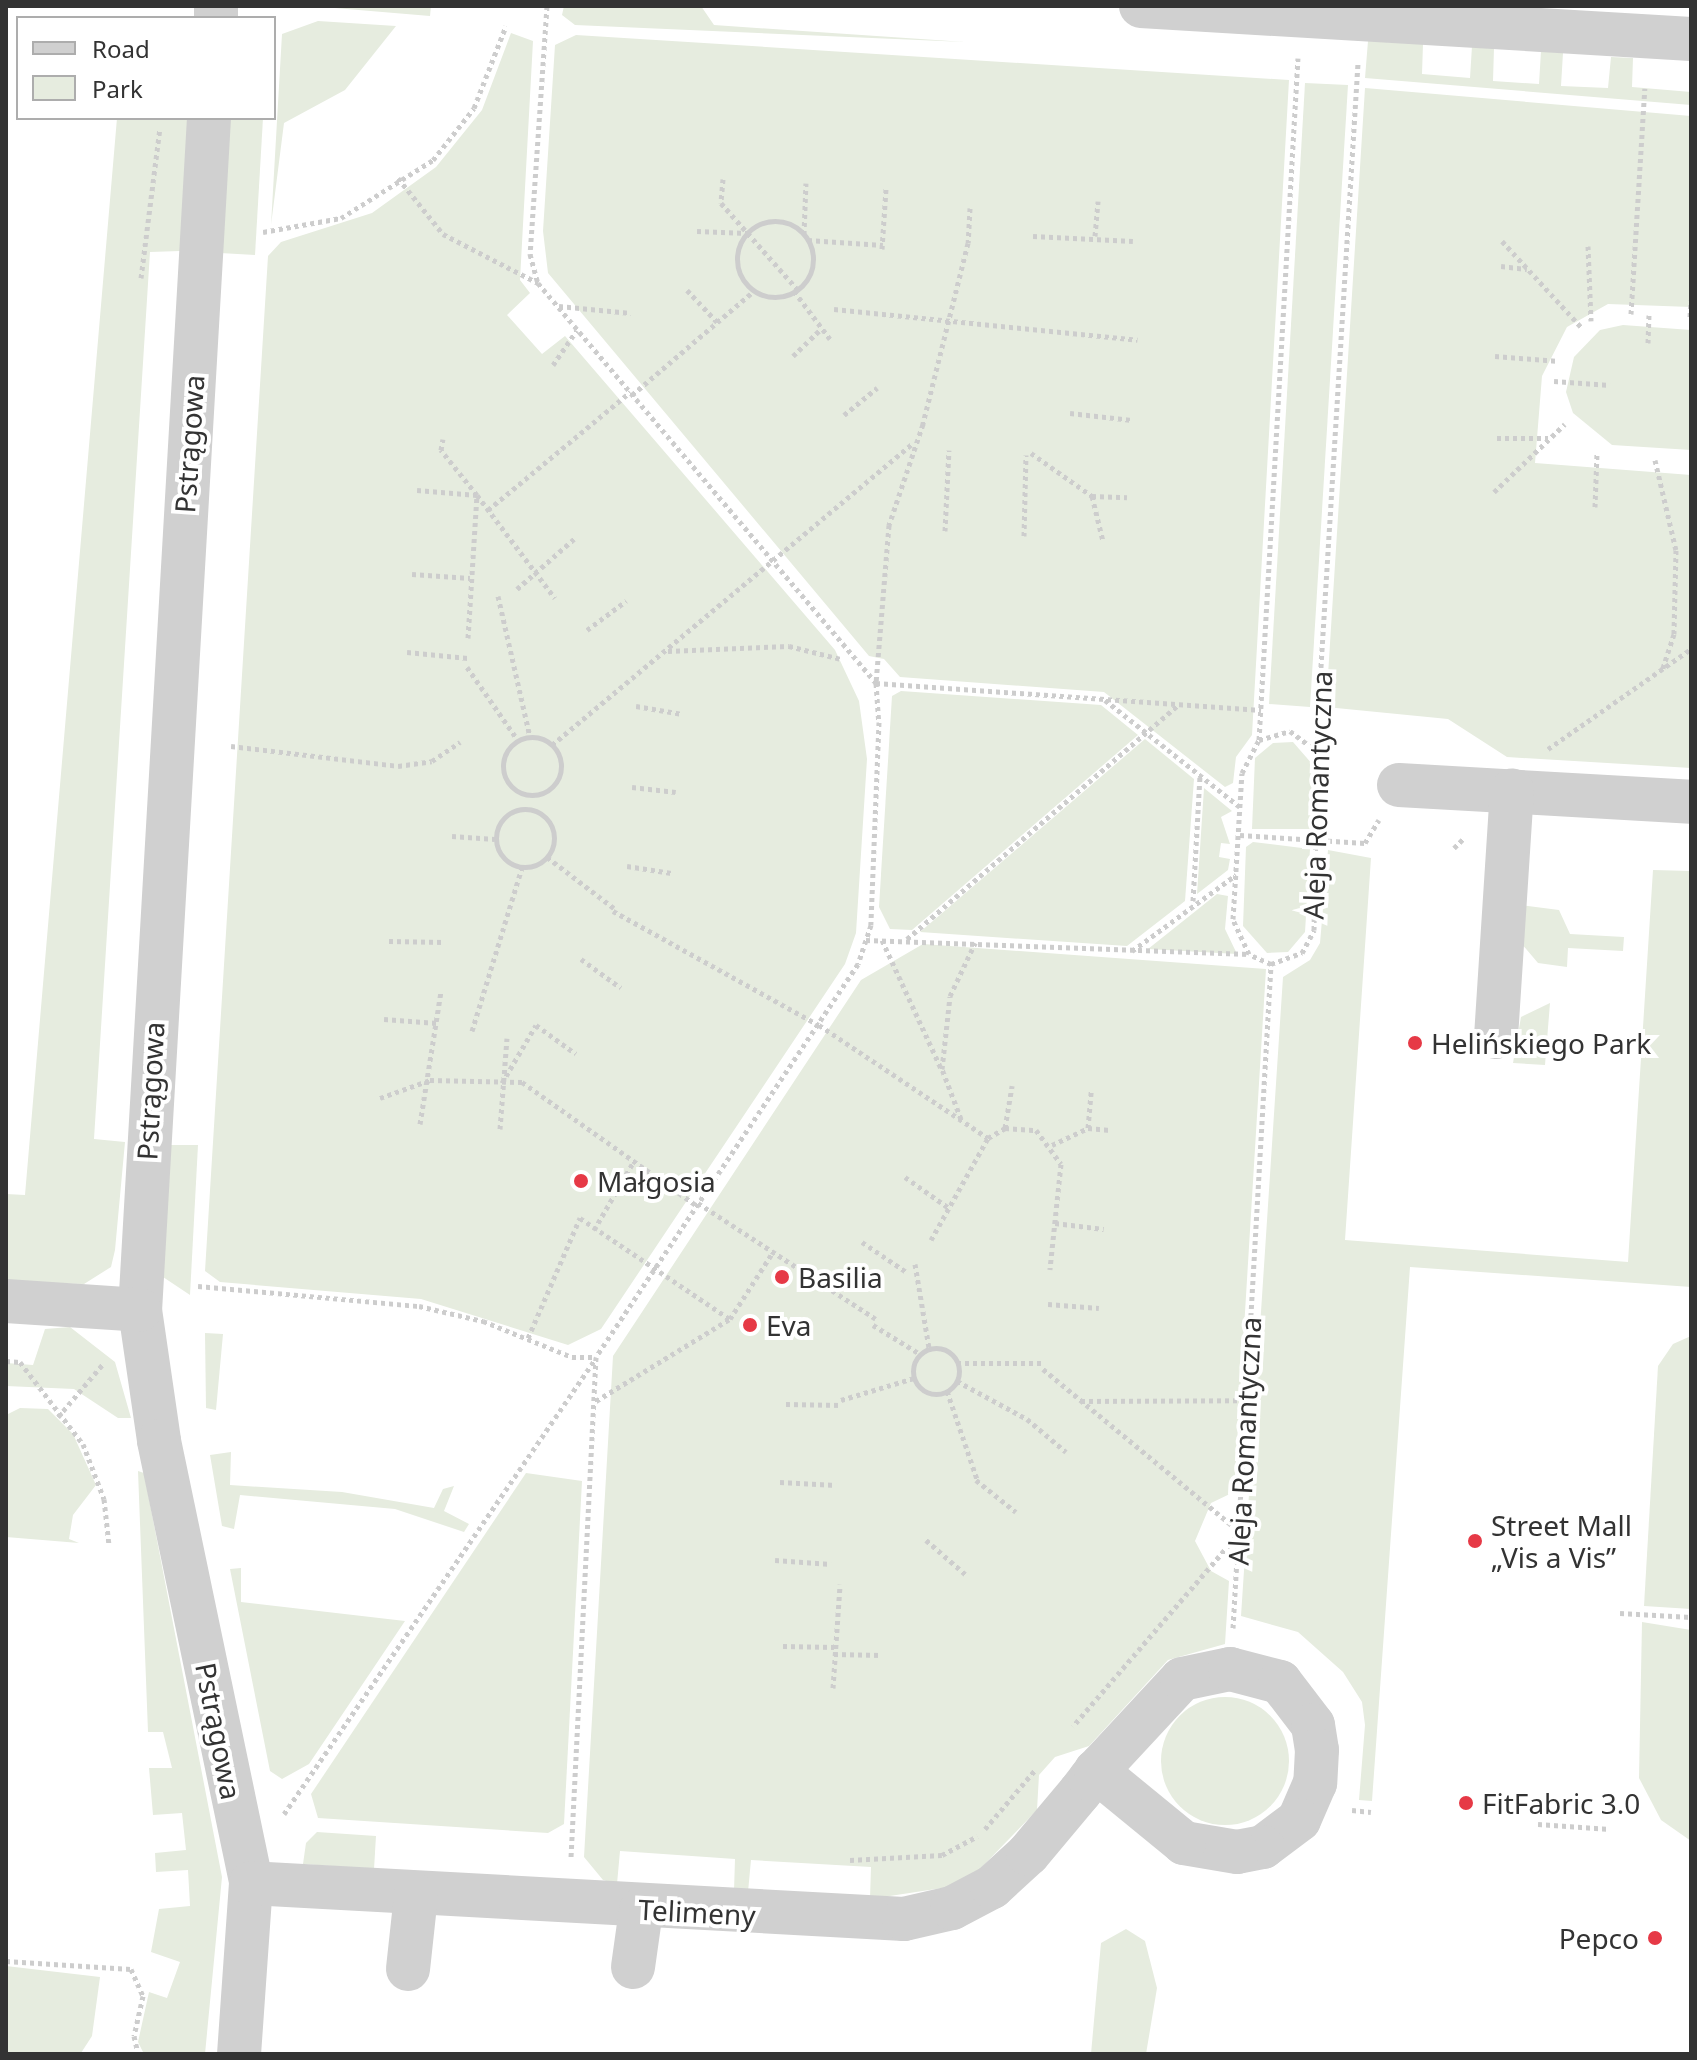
<!DOCTYPE html>
<html>
<head>
<meta charset="utf-8">
<style>
  body { margin:0 }
  #map { position:relative; width:1697px; height:2060px; overflow:hidden; background:#fff; font-family:"Noto Sans",sans-serif }
  div>[style] { position:absolute }
  .green>* { inset:0; background:#e6ecdf }
  .round { border-radius:50% }
  .path>* { height:5px; margin-top:-2.5px; transform-origin:0; background:repeating-linear-gradient(90deg,#cdcdcd 0 4px,transparent 0 8px) }
  .path>.ring { margin:-2.5px; padding:0; box-sizing:content-box; background:none; border:5px solid #cdcdcd; border-radius:50% }
  .minor>* { height:44px; margin:-22px; padding:0 22px; transform-origin:22px; border-radius:22px; background:#d0d0d0 }
  .dots>* { width:22px; height:22px; translate:-50% -50%; box-sizing:border-box; border:4px solid #fff; border-radius:50% }
  span { translate:-50% -50%; white-space:nowrap; text-align:center; line-height:1.15; -webkit-text-stroke:8px #fff; paint-order:stroke }
  .street-label { font-size:28px; color:#333 }
  .poi-label { font-size:28px; color:#333 }
  .left { translate:0 -50%; text-align:left }
  .right { translate:-100% -50%; text-align:right }
  .frame { position:absolute; inset:0; border:8px solid #333; pointer-events:none }
  .legend { position:absolute; left:16px; top:16px; width:260px; height:104px; box-sizing:border-box; background:#fff; border:2px solid #adadad; margin:0; padding:10px 14px; list-style:none; font-size:24px; color:#333 }
  .legend li { display:flex; align-items:center; gap:16px; height:40px }
  .legend b { width:40px; border:2px solid #adadad }
</style>
</head>
<body>
<div id="map">
  <div class="green">
    <i style="clip-path:polygon(311px 6px,431px 6px,430px 16px)"></i>
    <i style="clip-path:polygon(564px 6px,701px 6px,714px 25px,965px 42px,575px 25px,562px 15px)"></i>
    <i style="clip-path:polygon(318px 21px,396px 26px,345px 90px,284px 123px,271px 225px,282px 34px)"></i>
    <i style="clip-path:polygon(511px 33px,533px 41px,520px 280px,530px 293px,507px 315px,542px 354px,565px 336px,835px 650px,859px 701px,867px 759px,856px 933px,845px 964px,601px 1329px,568px 1345px,421px 1299px,220px 1282px,205px 1271px,268px 256px,281px 242px,372px 213px,436px 167px,482px 110px)"></i>
    <i style="clip-path:polygon(576px 35px,1289px 80px,1252px 735px,1236px 757px,1233px 783px,1225px 787px,1104px 692px,900px 677px,884px 659px,869px 656px,548px 273px,543px 231px,555px 45px)"></i>
    <i style="clip-path:polygon(1368px 41px,1423px 44px,1422px 74px,1470px 78px,1472px 46px,1494px 48px,1493px 81px,1539px 84px,1541px 51px,1563px 53px,1561px 86px,1608px 88px,1611px 57px,1633px 58px,1632px 87px,1691px 92px,1691px 105px,1365px 78px)"></i>
    <i style="clip-path:polygon(1305px 83px,1348px 85px,1310px 707px,1269px 704px)"></i>
    <i style="clip-path:polygon(1365px 88px,1691px 116px,1691px 307px,1608px 304px,1567px 327px,1542px 376px,1535px 463px,1691px 475px,1691px 768px,1507px 757px,1448px 719px,1326px 707px)"></i>
    <i style="clip-path:polygon(117px 118px,189px 118px,180px 251px,150px 252px,94px 1139px,125px 1142px,115px 1250px,111px 1267px,84px 1284px,6px 1282px,6px 1194px,25px 1195px)"></i>
    <i style="clip-path:polygon(229px 118px,263px 118px,255px 255px,220px 253px)"></i>
    <i style="clip-path:polygon(1623px 325px,1691px 330px,1691px 450px,1612px 445px,1573px 413px,1566px 392px,1574px 357px,1600px 330px)"></i>
    <i style="clip-path:polygon(901px 691px,1101px 705px,1138px 735px,912px 930px,890px 929px,879px 907px,892px 696px)"></i>
    <i style="clip-path:polygon(1145px 739px,1194px 779px,1185px 901px,1127px 946px,920px 932px)"></i>
    <i style="clip-path:polygon(1293px 742px,1313px 765px,1311px 829px,1252px 829px,1255px 758px,1273px 743px)"></i>
    <i style="clip-path:polygon(1204px 788px,1232px 811px,1221px 817px,1230px 844px,1221px 843px,1219px 857px,1230px 859px,1228px 870px,1197px 894px)"></i>
    <i style="clip-path:polygon(1253px 842px,1310px 849px,1305px 932px,1288px 952px,1267px 953px,1243px 926px,1246px 847px)"></i>
    <i style="clip-path:polygon(1328px 850px,1371px 858px,1345px 1240px,1628px 1262px,1653px 870px,1691px 871px,1691px 1287px,1410px 1267px,1372px 1801px,1359px 1800px,1365px 1725px,1362px 1702px,1343px 1672px,1298px 1632px,1241px 1616px,1283px 977px,1310px 960px,1320px 943px)"></i>
    <i style="clip-path:polygon(1217px 894px,1228px 896px,1225px 929px,1237px 954px,1148px 949px)"></i>
    <i style="clip-path:polygon(1521px 905px,1559px 910px,1570px 934px,1624px 937px,1623px 951px,1568px 948px,1567px 967px,1538px 963px,1521px 943px)"></i>
    <i style="clip-path:polygon(923px 944px,1266px 969px,1234px 1492px,1211px 1503px,1195px 1541px,1211px 1571px,1229px 1581px,1225px 1644px,1168px 1660px,1089px 1746px,1055px 1757px,1039px 1775px,1037px 1810px,978px 1871px,949px 1887px,870px 1899px,871px 1867px,751px 1860px,748px 1892px,734px 1891px,735px 1859px,620px 1851px,617px 1884px,603px 1880px,584px 1857px,613px 1356px,861px 980px)"></i>
    <i style="clip-path:polygon(1550px 1003px,1545px 1065px,1513px 1063px,1521px 1017px)"></i>
    <i style="clip-path:polygon(166px 1145px,198px 1145px,190px 1295px,163px 1277px)"></i>
    <i style="clip-path:polygon(70px 1327px,115px 1362px,131px 1418px,118px 1418px,74px 1389px,6px 1386px,6px 1363px,33px 1365px,45px 1329px)"></i>
    <i style="clip-path:polygon(205px 1333px,223px 1334px,216px 1410px,206px 1408px)"></i>
    <i style="clip-path:polygon(1691px 1336px,1691px 1609px,1644px 1606px,1658px 1366px,1673px 1344px)"></i>
    <i style="clip-path:polygon(20px 1408px,48px 1409px,73px 1434px,96px 1485px,73px 1515px,69px 1539px,79px 1543px,6px 1537px,6px 1415px)"></i>
    <i style="clip-path:polygon(231px 1452px,230px 1485px,342px 1492px,434px 1508px,443px 1489px,454px 1486px,444px 1511px,469px 1524px,464px 1532px,395px 1509px,240px 1495px,234px 1529px,222px 1526px,210px 1455px)"></i>
    <i style="clip-path:polygon(138px 1471px,144px 1473px,222px 1877px,205px 2054px,144px 2054px,138px 2042px,149px 1992px,167px 1998px,180px 1962px,151px 1952px,159px 1909px,190px 1906px,188px 1870px,156px 1872px,155px 1853px,186px 1850px,182px 1813px,153px 1815px,149px 1768px,172px 1768px,163px 1732px,148px 1732px)"></i>
    <i style="clip-path:polygon(526px 1473px,582px 1481px,564px 1824px,548px 1833px,318px 1818px,311px 1794px)"></i>
    <i style="clip-path:polygon(241px 1568px,241px 1602px,405px 1621px,309px 1764px,282px 1779px,270px 1771px,230px 1569px)"></i>
    <i style="clip-path:polygon(1642px 1622px,1691px 1630px,1691px 1841px,1661px 1820px,1639px 1778px)"></i>
    <i class="round" style="left:1161px;top:1697px;width:128px;height:128px"></i>
    <i style="clip-path:polygon(317px 1832px,376px 1836px,374px 1869px,303px 1864px,306px 1843px)"></i>
    <i style="clip-path:polygon(1126px 1929px,1145px 1941px,1157px 1988px,1146px 2054px,1091px 2054px,1101px 1943px)"></i>
    <i style="clip-path:polygon(6px 1966px,100px 1977px,92px 2036px,81px 2053px,6px 2053px)"></i>
  </div>
  <div class="path">
    <i style="left:547px;top:6px;width:249px;rotate:93.9deg"></i>
    <i style="left:530px;top:254px;width:30px;rotate:75deg"></i>
    <i style="left:538px;top:283px;width:524px;rotate:49.8deg"></i>
    <i style="left:876px;top:683px;width:39px;rotate:86deg"></i>
    <i style="left:879px;top:722px;width:203px;rotate:92.3deg"></i>
    <i style="left:871px;top:925px;width:41px;rotate:108.4deg"></i>
    <i style="left:858px;top:964px;width:472px;rotate:123.7deg"></i>
    <i style="left:596px;top:1357px;width:501px;rotate:92.86deg"></i>
    <i style="left:398px;top:178px;width:72px;rotate:51.2deg"></i>
    <i style="left:443px;top:234px;width:107px;rotate:27.3deg"></i>
    <i style="left:723px;top:179px;width:24px;rotate:95deg"></i>
    <i style="left:721px;top:203px;width:115px;rotate:48.5deg"></i>
    <i style="left:970px;top:208px;width:35px;rotate:93deg"></i>
    <i style="left:968px;top:243px;width:187px;rotate:104deg"></i>
    <i style="left:923px;top:424px;width:107px;rotate:108.6deg"></i>
    <i style="left:889px;top:525px;width:159px;rotate:94.7deg"></i>
    <i style="left:876px;top:683px;width:386px;rotate:4deg"></i>
    <i class="ring" style="left:737px;top:221px;width:71px;height:71px"></i>
    <i style="left:697px;top:231px;width:50px;rotate:2.3deg"></i>
    <i style="left:263px;top:232px;width:79px;rotate:-10.2deg"></i>
    <i style="left:341px;top:218px;width:109px;rotate:-32.2deg"></i>
    <i style="left:433px;top:160px;width:66px;rotate:-51.7deg"></i>
    <i style="left:474px;top:108px;width:88px;rotate:-68.7deg"></i>
    <i style="left:804px;top:234px;width:51px;rotate:-87.8deg"></i>
    <i style="left:1033px;top:236px;width:100px;rotate:2.9deg"></i>
    <i style="left:1095px;top:236px;width:35px;rotate:-85deg"></i>
    <i style="left:808px;top:240px;width:75px;rotate:3.8deg"></i>
    <i style="left:1502px;top:241px;width:118px;rotate:47.4deg"></i>
    <i style="left:1588px;top:246px;width:75px;rotate:87.7deg"></i>
    <i style="left:882px;top:249px;width:61px;rotate:-86.2deg"></i>
    <i style="left:1501px;top:266px;width:26px;rotate:7deg"></i>
    <i style="left:141px;top:278px;width:151px;rotate:-82.8deg"></i>
    <i style="left:687px;top:290px;width:44px;rotate:46.8deg"></i>
    <i style="left:794px;top:291px;width:60px;rotate:53.1deg"></i>
    <i style="left:559px;top:306px;width:72px;rotate:5.6deg"></i>
    <i style="left:834px;top:309px;width:305px;rotate:5.8deg"></i>
    <i style="left:1631px;top:314px;width:226px;rotate:-86.5deg"></i>
    <i style="left:1690px;top:317px;width:17px;rotate:-87deg"></i>
    <i style="left:1648px;top:343px;width:28px;rotate:-88deg"></i>
    <i style="left:793px;top:356px;width:39px;rotate:-44deg"></i>
    <i style="left:1495px;top:356px;width:64px;rotate:4.5deg"></i>
    <i style="left:553px;top:365px;width:42px;rotate:-55.6deg"></i>
    <i style="left:1554px;top:381px;width:56px;rotate:4.1deg"></i>
    <i style="left:632px;top:395px;width:162px;rotate:-40.5deg"></i>
    <i style="left:1070px;top:413px;width:62px;rotate:6.4deg"></i>
    <i style="left:844px;top:415px;width:43px;rotate:-39.3deg"></i>
    <i style="left:1497px;top:438px;width:51px"></i>
    <i style="left:1031px;top:453px;width:75px;rotate:35.2deg"></i>
    <i style="left:1092px;top:496px;width:35px;rotate:2deg"></i>
    <i style="left:1655px;top:460px;width:92px;rotate:76.9deg"></i>
    <i style="left:1676px;top:550px;width:84px;rotate:91.4deg"></i>
    <i style="left:1674px;top:634px;width:39px;rotate:108deg"></i>
    <i style="left:417px;top:490px;width:60px;rotate:4.8deg"></i>
    <i style="left:477px;top:495px;width:58px;rotate:-128.7deg"></i>
    <i style="left:441px;top:450px;width:11px;rotate:-80deg"></i>
    <i style="left:1494px;top:492px;width:98px;rotate:-43.8deg"></i>
    <i style="left:1092px;top:496px;width:46px;rotate:76.3deg"></i>
    <i style="left:1595px;top:507px;width:54px;rotate:-87.9deg"></i>
    <i style="left:488px;top:510px;width:185px;rotate:-39.7deg"></i>
    <i style="left:945px;top:531px;width:81px;rotate:-87.2deg"></i>
    <i style="left:1024px;top:536px;width:81px;rotate:-88.6deg"></i>
    <i style="left:412px;top:574px;width:58px;rotate:3.9deg"></i>
    <i style="left:517px;top:589px;width:76px;rotate:-41.3deg"></i>
    <i style="left:498px;top:596px;width:145px;rotate:77.2deg"></i>
    <i style="left:587px;top:630px;width:49px;rotate:-36.6deg"></i>
    <i style="left:468px;top:638px;width:143px;rotate:-86.4deg"></i>
    <i style="left:477px;top:495px;width:129px;rotate:52.9deg"></i>
    <i style="left:668px;top:651px;width:121px;rotate:-2.4deg"></i>
    <i style="left:789px;top:646px;width:54px;rotate:14deg"></i>
    <i style="left:407px;top:652px;width:61px;rotate:5.6deg"></i>
    <i style="left:467px;top:667px;width:88px;rotate:55.2deg"></i>
    <i style="left:1105px;top:700px;width:172px;rotate:38.4deg"></i>
    <i style="left:636px;top:706px;width:47px;rotate:9.9deg"></i>
    <i class="ring" style="left:503px;top:737px;width:53px;height:53px"></i>
    <i style="left:1259px;top:740px;width:32px;rotate:-16deg"></i>
    <i style="left:1290px;top:731px;width:36px;rotate:37deg"></i>
    <i style="left:552px;top:745px;width:469px;rotate:-39.9deg"></i>
    <i style="left:231px;top:746px;width:168px;rotate:6.8deg"></i>
    <i style="left:398px;top:766px;width:34px;rotate:-8deg"></i>
    <i style="left:432px;top:761px;width:34px;rotate:-34deg"></i>
    <i style="left:1548px;top:749px;width:174px;rotate:-35deg"></i>
    <i style="left:632px;top:787px;width:44px;rotate:6.5deg"></i>
    <i class="ring" style="left:496px;top:809px;width:53px;height:53px"></i>
    <i style="left:1240px;top:835px;width:125px;rotate:3.7deg"></i>
    <i style="left:1365px;top:843px;width:27px;rotate:-59deg"></i>
    <i style="left:452px;top:836px;width:43px;rotate:4deg"></i>
    <i style="left:1454px;top:848px;width:16px;rotate:-45deg"></i>
    <i style="left:547px;top:857px;width:84px;rotate:37.3deg"></i>
    <i style="left:627px;top:866px;width:45px;rotate:9deg"></i>
    <i style="left:1193px;top:901px;width:125px;rotate:-86.8deg"></i>
    <i style="left:613px;top:911px;width:235px;rotate:29deg"></i>
    <i style="left:819px;top:1025px;width:203px;rotate:33.8deg"></i>
    <i style="left:907px;top:939px;width:358px;rotate:-40.8deg"></i>
    <i style="left:866px;top:940px;width:383px;rotate:2.1deg"></i>
    <i style="left:882px;top:940px;width:141px;rotate:65.3deg"></i>
    <i style="left:389px;top:941px;width:55px;rotate:1deg"></i>
    <i style="left:1132px;top:951px;width:129px;rotate:-36.2deg"></i>
    <i style="left:581px;top:959px;width:49px;rotate:35.9deg"></i>
    <i style="left:1271px;top:964px;width:24px;rotate:-156deg"></i>
    <i style="left:1249px;top:954px;width:38px;rotate:-115deg"></i>
    <i style="left:1233px;top:919px;width:146px;rotate:-86.5deg"></i>
    <i style="left:1242px;top:773px;width:37px;rotate:-63deg"></i>
    <i style="left:1259px;top:740px;width:683px;rotate:-86.73deg"></i>
    <i style="left:384px;top:1019px;width:53px;rotate:4.3deg"></i>
    <i style="left:472px;top:1031px;width:171px;rotate:-73deg"></i>
    <i style="left:502px;top:1083px;width:67px;rotate:-59.6deg"></i>
    <i style="left:536px;top:1025px;width:49px;rotate:35.9deg"></i>
    <i style="left:380px;top:1098px;width:53px;rotate:-19.8deg"></i>
    <i style="left:430px;top:1080px;width:92px;rotate:1.2deg"></i>
    <i style="left:522px;top:1082px;width:213px;rotate:35.3deg"></i>
    <i style="left:961px;top:1119px;width:53px;rotate:-110.8deg"></i>
    <i style="left:942px;top:1069px;width:73px;rotate:-83.7deg"></i>
    <i style="left:950px;top:996px;width:59px;rotate:-64.7deg"></i>
    <i style="left:420px;top:1124px;width:135px;rotate:-81deg"></i>
    <i style="left:1005px;top:1128px;width:43px;rotate:-80.5deg"></i>
    <i style="left:1088px;top:1128px;width:38px;rotate:-85deg"></i>
    <i style="left:500px;top:1129px;width:91px;rotate:-85.6deg"></i>
    <i style="left:1052px;top:1145px;width:40px;rotate:-25deg"></i>
    <i style="left:1088px;top:1128px;width:22px;rotate:5deg"></i>
    <i style="left:905px;top:1177px;width:54px;rotate:35.2deg"></i>
    <i style="left:698px;top:1203px;width:212px;rotate:33.1deg"></i>
    <i style="left:1055px;top:1223px;width:49px;rotate:7deg"></i>
    <i style="left:594px;top:1230px;width:80px;rotate:-59.9deg"></i>
    <i style="left:931px;top:1240px;width:117px;rotate:-60.8deg"></i>
    <i style="left:988px;top:1138px;width:20px;rotate:-30deg"></i>
    <i style="left:1005px;top:1128px;width:31px;rotate:4deg"></i>
    <i style="left:1036px;top:1130px;width:42px;rotate:53.7deg"></i>
    <i style="left:1061px;top:1164px;width:106px;rotate:96deg"></i>
    <i style="left:862px;top:1242px;width:55px;rotate:34deg"></i>
    <i style="left:915px;top:1264px;width:85px;rotate:80.5deg"></i>
    <i style="left:198px;top:1286px;width:222px;rotate:5.2deg"></i>
    <i style="left:419px;top:1306px;width:66px;rotate:13.2deg"></i>
    <i style="left:483px;top:1321px;width:96px;rotate:22deg"></i>
    <i style="left:572px;top:1357px;width:23px"></i>
    <i style="left:1048px;top:1304px;width:51px;rotate:4.5deg"></i>
    <i style="left:873px;top:1325px;width:55px;rotate:31.7deg"></i>
    <i style="left:528px;top:1338px;width:131px;rotate:-66.6deg"></i>
    <i style="left:580px;top:1218px;width:181px;rotate:34deg"></i>
    <i class="ring" style="left:913px;top:1348px;width:41px;height:41px"></i>
    <i style="left:6px;top:1361px;width:14px;rotate:4deg"></i>
    <i style="left:20px;top:1362px;width:103px;rotate:52.5deg"></i>
    <i style="left:83px;top:1444px;width:59px;rotate:69.1deg"></i>
    <i style="left:104px;top:1499px;width:46px;rotate:83.8deg"></i>
    <i style="left:957px;top:1363px;width:87px"></i>
    <i style="left:1043px;top:1369px;width:256px;rotate:39.6deg"></i>
    <i style="left:1240px;top:1532px;width:256px;rotate:130.7deg"></i>
    <i style="left:957px;top:1381px;width:80px;rotate:28.5deg"></i>
    <i style="left:1027px;top:1419px;width:51px;rotate:40.2deg"></i>
    <i style="left:947px;top:1391px;width:93px;rotate:71.2deg"></i>
    <i style="left:841px;top:1400px;width:76px;rotate:-16.8deg"></i>
    <i style="left:596px;top:1401px;width:157px;rotate:-31.5deg"></i>
    <i style="left:730px;top:1319px;width:80px;rotate:-57.3deg"></i>
    <i style="left:1081px;top:1401px;width:166px;rotate:-0.3deg"></i>
    <i style="left:786px;top:1404px;width:55px;rotate:1deg"></i>
    <i style="left:58px;top:1417px;width:70px;rotate:-49.7deg"></i>
    <i style="left:976px;top:1480px;width:51px;rotate:38.7deg"></i>
    <i style="left:780px;top:1482px;width:56px;rotate:3.1deg"></i>
    <i style="left:926px;top:1540px;width:52px;rotate:41.1deg"></i>
    <i style="left:775px;top:1560px;width:56px;rotate:4.1deg"></i>
    <i style="left:1620px;top:1613px;width:71px;rotate:3.2deg"></i>
    <i style="left:1233px;top:1628px;width:665px;rotate:-86.72deg"></i>
    <i style="left:1271px;top:964px;width:33px;rotate:-20deg"></i>
    <i style="left:1302px;top:953px;width:26px;rotate:-62deg"></i>
    <i style="left:1314px;top:930px;width:215px;rotate:-88.9deg"></i>
    <i style="left:1318px;top:715px;width:654px;rotate:-86.49deg"></i>
    <i style="left:783px;top:1646px;width:51px;rotate:1.1deg"></i>
    <i style="left:834px;top:1654px;width:47px;rotate:1.2deg"></i>
    <i style="left:833px;top:1688px;width:104px;rotate:-86.1deg"></i>
    <i style="left:1352px;top:1810px;width:19px;rotate:6deg"></i>
    <i style="left:284px;top:1814px;width:553px;rotate:-55.62deg"></i>
    <i style="left:1538px;top:1824px;width:72px;rotate:4deg"></i>
    <i style="left:985px;top:1829px;width:77px;rotate:-49.7deg"></i>
    <i style="left:850px;top:1860px;width:92px;rotate:-3.1deg"></i>
    <i style="left:942px;top:1855px;width:40px;rotate:-28deg"></i>
    <i style="left:6px;top:1961px;width:125px;rotate:3.7deg"></i>
    <i style="left:131px;top:1969px;width:30px;rotate:66deg"></i>
    <i style="left:143px;top:1996px;width:41px;rotate:102.7deg"></i>
    <i style="left:134px;top:2036px;width:18px;rotate:77deg"></i>
  </div>
  <div class="minor">
    <i style="left:1141px;top:6px;width:551px;rotate:3.43deg"></i>
    <i style="left:216px;top:18px;width:12px;rotate:-90deg"></i>
    <i style="left:209px;top:118px;width:1194px;rotate:93.31deg"></i>
    <i style="left:140px;top:1310px;width:132px;rotate:81.7deg"></i>
    <i style="left:159px;top:1441px;width:451px;rotate:78.2deg"></i>
    <i style="left:251px;top:1883px;width:171px;rotate:94deg"></i>
    <i style="left:1399px;top:785px;width:292px;rotate:3.3deg"></i>
    <i style="left:1496px;top:1037px;width:247px;rotate:-86.3deg"></i>
    <i style="left:6px;top:1301px;width:134px;rotate:3.8deg"></i>
    <i style="left:251px;top:1883px;width:654px;rotate:3.16deg"></i>
    <i style="left:904px;top:1919px;width:49px;rotate:-12.9deg"></i>
    <i style="left:952px;top:1908px;width:45px;rotate:-27.7deg"></i>
    <i style="left:992px;top:1887px;width:49px;rotate:-42.5deg"></i>
    <i style="left:1028px;top:1854px;width:81px;rotate:-50deg"></i>
    <i style="left:1080px;top:1792px;width:16px;rotate:-52deg"></i>
    <i style="left:1090px;top:1779px;width:10px;rotate:-53deg"></i>
    <i style="left:1096px;top:1771px;width:8px;rotate:-45deg"></i>
    <i style="left:1102px;top:1765px;width:117px;rotate:-47.1deg"></i>
    <i style="left:1182px;top:1679px;width:49px;rotate:-11.8deg"></i>
    <i style="left:1230px;top:1669px;width:52px;rotate:14.6deg"></i>
    <i style="left:1280px;top:1682px;width:54px;rotate:52.5deg"></i>
    <i style="left:1313px;top:1725px;width:25px;rotate:81deg"></i>
    <i style="left:1317px;top:1750px;width:33px;rotate:93deg"></i>
    <i style="left:1315px;top:1783px;width:40px;rotate:113.4deg"></i>
    <i style="left:1299px;top:1820px;width:45px;rotate:143.1deg"></i>
    <i style="left:1263px;top:1847px;width:26px;rotate:169deg"></i>
    <i style="left:1237px;top:1852px;width:54px;rotate:-170.4deg"></i>
    <i style="left:1184px;top:1843px;width:114px;rotate:-140.7deg"></i>
    <i style="left:633px;top:1967px;width:58px;rotate:-82deg"></i>
    <i style="left:408px;top:1969px;width:74px;rotate:-83.8deg"></i>
  </div>
  <div class="dots">
    <i style="left:1415px;top:1043px;background:#e63946"></i>
    <i style="left:581px;top:1181px;background:#e63946"></i>
    <i style="left:782px;top:1277px;background:#e63946"></i>
    <i style="left:750px;top:1325px;background:#e63946"></i>
    <i style="left:1475px;top:1541px;background:#e63946"></i>
    <i style="left:1466px;top:1803px;background:#e63946"></i>
    <i style="left:1655px;top:1938px;background:#e63946"></i>
  </div>
  <div class="street-label">
    <span style="left:189px;top:444px;rotate:-86deg">Pstrągowa</span>
    <span style="left:1317px;top:795px;rotate:-88deg">Aleja Romantyczna</span>
    <span style="left:150px;top:1091px;rotate:-87deg">Pstrągowa</span>
    <span style="left:1244px;top:1441px;rotate:-87deg">Aleja Romantyczna</span>
    <span style="left:219px;top:1731px;rotate:79deg">Pstrągowa</span>
    <span style="left:697px;top:1912px;rotate:3deg">Telimeny</span>
  </div>
  <div class="poi-label">
    <span class="left" style="left:1431px;top:1043px">Helińskiego Park</span>
    <span class="left" style="left:597px;top:1181px">Małgosia</span>
    <span class="left" style="left:798px;top:1277px">Basilia</span>
    <span class="left" style="left:766px;top:1325px">Eva</span>
    <span class="left" style="left:1491px;top:1541px">Street Mall<br>„Vis a Vis”</span>
    <span class="left" style="left:1482px;top:1803px">FitFabric 3.0</span>
    <span class="right" style="left:1639px;top:1938px">Pepco</span>
  </div>
  <div class="frame"></div>
  <ul class="legend">
  <li><b style="height:10px;background:#d0d0d0"></b>Road</li>
  <li><b style="height:22px;background:#e6ecdf"></b>Park</li>
  </ul>
</div>
</body>
</html>
